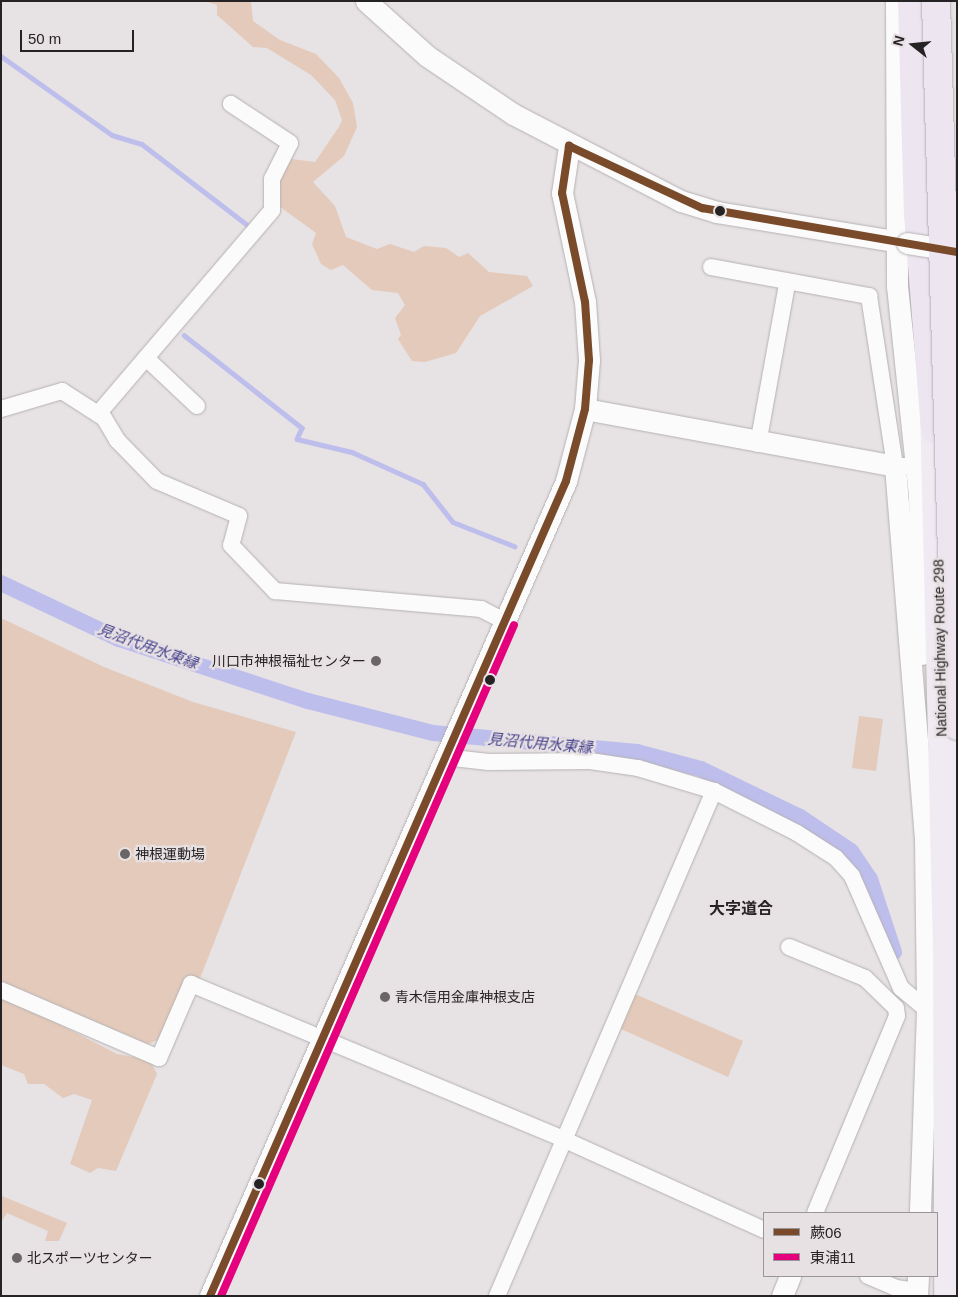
<!DOCTYPE html>
<html>
<head>
<meta charset="utf-8">
<style>
  body { margin:0 }
  #map { position:relative; width:958px; height:1297px; overflow:hidden; background:#e7e2e4; font-family:Arial,"Noto Sans JP",sans-serif }
  div>[style] { position:absolute }
  .green>* { inset:0; background:#e3cabb }
  .stream>* { height:4.5px; margin:-2.25px; padding:0 2.25px; transform-origin:2.25px; border-radius:2.25px; background:#bebeec }
  .canal>* { height:16px; margin:-8px; padding:0 8px; transform-origin:8px; border-radius:8px; background:#bebeec }
  .roads { filter:drop-shadow(0 0 1px #b5b1b2) drop-shadow(0 0 1px #b5b1b2) }
  .minor>* { height:16px; margin:-8px; padding:0 8px; transform-origin:8px; border-radius:8px; background:#fbfbfb }
  .tertiary>* { height:21px; margin:-10.5px; padding:0 10.5px; transform-origin:10.5px; border-radius:10.5px; background:#fbfbfb }
  .trunk>* { height:28px; margin:-14px; padding:0 14px; transform-origin:14px; border-radius:14px; background:#f0eaf2 }
  .motorway>* { height:28px; margin:-14px; padding:0 14px; transform-origin:14px; border-radius:14px; background:#ede5f0 }
  .bridges { filter:drop-shadow(0 0 1px #b5b1b2) drop-shadow(0 0 1px #b5b1b2) }
  .tertiary-bridge>* { height:21px; margin:-10.5px; padding:0 10.5px; transform-origin:10.5px; border-radius:10.5px; background:#fbfbfb }
  .motorway-bridge>* { height:28px; margin:-14px; padding:0 14px; transform-origin:14px; border-radius:14px; background:#ede5f0 }
  .bus-1>* { height:8px; margin:-4px; padding:0 4px; transform-origin:4px; border-radius:4px; background:#7a4b2a }
  .bus-2>* { height:8px; margin:-4px; padding:0 4px; transform-origin:4px; border-radius:4px; background:#e5007d }
  .dots>* { width:14px; height:14px; translate:-50% -50%; box-sizing:border-box; border:2px solid #e8e1e3; border-radius:50% }
  span { translate:-50% -50%; white-space:nowrap; text-align:center; line-height:1.15; -webkit-text-stroke:4.5px #e8e1e3; paint-order:stroke }
  .street-label { font-size:14px; color:#262324 }
  .poi-label { font-size:14px; color:#262324 }
  .right { translate:-100% -50%; text-align:right }
  .left { translate:0 -50%; text-align:left }
  .water-label { font-size:15px; color:#45428e; font-style:italic }
  .quarter-label { font-size:16px; color:#262324; font-weight:700 }
  .frame { position:absolute; inset:0; border:2px solid #262324; pointer-events:none }
  .legend { position:absolute; left:763px; top:1212px; width:175px; height:65px; box-sizing:border-box; background:#e8e1e3; border:1px solid #9a9597; margin:0; padding:6px 9px; list-style:none; font-size:15px; color:#262324 }
  .legend li { display:flex; align-items:center; gap:10px; height:25px }
  .legend b { width:25px; border:1px solid #9a9597 }
  .north { position:absolute; left:888px; top:20px; width:50px; height:50px; -webkit-text-stroke:4px #e8e1e3; paint-order:stroke; rotate:286deg; font-size:14px; font-weight:700; line-height:20px; text-align:center; color:#262324 }
  .north::after { content:''; display:block; margin:auto; width:18px; height:22px; background:#262324; clip-path:polygon(50% 0,100% 100%,50% 72%,0 100%) }
  .scale { position:absolute; left:20px; top:30px; width:114px; height:22px; box-sizing:border-box; border:2px solid #262324; border-top:0; padding-left:6px; font-size:15px; line-height:18px; white-space:nowrap; color:#262324; -webkit-text-stroke:4px #e8e1e3; paint-order:stroke }
</style>
</head>
<body>
<div id="map">
  <div class="green">
    <i style="clip-path:polygon(205px 1px,251px 1px,253px 21px,280px 40px,316px 54px,339px 78px,353px 103px,357px 127px,344px 156px,313px 182px,335px 206px,346px 237px,377px 249px,390px 244px,414px 252px,424px 246px,446px 248px,459px 257px,468px 253px,489px 272px,527px 276px,533px 286px,480px 316px,456px 353px,425px 362px,412px 361px,398px 339px,401px 335px,395px 318px,405px 305px,398px 293px,372px 290px,343px 265px,331px 270px,321px 264px,312px 244px,316px 233px,279px 206px,278px 183px,291px 159px,315px 162px,339px 127px,342px 120px,335px 100px,311px 75px,267px 48px,253px 47px,217px 15px,217px 5px)"></i>
    <i style="clip-path:polygon(1px 618px,104px 667px,193px 702px,296px 732px,199px 981px,187px 976px,160px 1039px,148px 1044px,1px 981px)"></i>
    <i style="clip-path:polygon(859px 716px,883px 719px,876px 771px,852px 768px)"></i>
    <i style="clip-path:polygon(1px 994px,117px 1054px,150px 1060px,157px 1074px,116px 1171px,98px 1168px,90px 1173px,70px 1164px,92px 1100px,74px 1094px,63px 1098px,44px 1084px,28px 1084px,24px 1074px,1px 1065px)"></i>
    <i style="clip-path:polygon(635px 994px,743px 1041px,728px 1077px,621px 1029px)"></i>
    <i style="clip-path:polygon(2px 1196px,67px 1223px,59px 1241px,45px 1241px,48px 1231px,7px 1213px,1px 1222px)"></i>
  </div>
  <div class="stream">
    <i style="left:1px;top:56px;width:136px;rotate:35.4deg"></i>
    <i style="left:112px;top:135px;width:31px;rotate:17deg"></i>
    <i style="left:142px;top:144px;width:135px;rotate:37.5deg"></i>
    <i style="left:184px;top:335px;width:150px;rotate:38.2deg"></i>
    <i style="left:302px;top:428px;width:12px;rotate:114deg"></i>
    <i style="left:297px;top:439px;width:57px;rotate:13.3deg"></i>
    <i style="left:352px;top:452px;width:78px;rotate:24.3deg"></i>
    <i style="left:423px;top:484px;width:48px;rotate:51.7deg"></i>
    <i style="left:453px;top:522px;width:66px;rotate:21.5deg"></i>
  </div>
  <div class="canal">
    <i style="left:1px;top:583px;width:131px;rotate:25.4deg"></i>
    <i style="left:119px;top:639px;width:199px;rotate:18.2deg"></i>
    <i style="left:308px;top:701px;width:129px;rotate:14.4deg"></i>
    <i style="left:433px;top:733px;width:205px;rotate:5.3deg"></i>
    <i style="left:637px;top:752px;width:66px;rotate:14.9deg"></i>
    <i style="left:701px;top:769px;width:110px;rotate:25.9deg"></i>
    <i style="left:800px;top:817px;width:61px;rotate:33.7deg"></i>
    <i style="left:851px;top:851px;width:34px;rotate:56deg"></i>
    <i style="left:870px;top:879px;width:77px;rotate:71.8deg"></i>
  </div>
  <div class="roads">
    <div class="minor">
      <i style="left:711px;top:267px;width:161px;rotate:10.4deg"></i>
      <i style="left:869px;top:296px;width:172px;rotate:81.3deg"></i>
      <i style="left:895px;top:466px;width:11px"></i>
      <i style="left:146px;top:358px;width:70px;rotate:43.3deg"></i>
      <i style="left:1px;top:409px;width:64px;rotate:-16.4deg"></i>
      <i style="left:62px;top:391px;width:50px;rotate:32.7deg"></i>
      <i style="left:104px;top:418px;width:26px;rotate:59deg"></i>
      <i style="left:117px;top:440px;width:57px;rotate:45.7deg"></i>
      <i style="left:157px;top:481px;width:89px;rotate:23.1deg"></i>
      <i style="left:239px;top:516px;width:30px;rotate:105deg"></i>
      <i style="left:231px;top:545px;width:64px;rotate:46.3deg"></i>
      <i style="left:275px;top:591px;width:207px;rotate:5deg"></i>
      <i style="left:481px;top:609px;width:27px;rotate:27deg"></i>
      <i style="left:98px;top:414px;width:268px;rotate:-49.5deg"></i>
      <i style="left:272px;top:210px;width:31px;rotate:-90deg"></i>
      <i style="left:272px;top:179px;width:40px;rotate:-63.4deg"></i>
      <i style="left:290px;top:143px;width:71px;rotate:-146.5deg"></i>
      <i style="left:758px;top:444px;width:163px;rotate:-79.7deg"></i>
      <i style="left:444px;top:757px;width:45px;rotate:6.3deg"></i>
      <i style="left:489px;top:762px;width:101px;rotate:-0.6deg"></i>
      <i style="left:590px;top:761px;width:49px;rotate:8.3deg"></i>
      <i style="left:638px;top:768px;width:79px;rotate:16.8deg"></i>
      <i style="left:714px;top:791px;width:93px;rotate:26.8deg"></i>
      <i style="left:797px;top:833px;width:46px;rotate:32.7deg"></i>
      <i style="left:836px;top:858px;width:24px;rotate:48deg"></i>
      <i style="left:852px;top:876px;width:122px;rotate:66.4deg"></i>
      <i style="left:901px;top:988px;width:34px;rotate:40deg"></i>
      <i style="left:789px;top:947px;width:82px;rotate:22.2deg"></i>
      <i style="left:865px;top:978px;width:43px;rotate:44.1deg"></i>
      <i style="left:896px;top:1008px;width:8px;rotate:83deg"></i>
      <i style="left:897px;top:1016px;width:213px;rotate:112.6deg"></i>
      <i style="left:1px;top:990px;width:172px;rotate:23.3deg"></i>
      <i style="left:159px;top:1058px;width:81px;rotate:-66.6deg"></i>
      <i style="left:191px;top:984px;width:405px;rotate:22.6deg"></i>
      <i style="left:565px;top:1140px;width:218px;rotate:24.3deg"></i>
      <i style="left:868px;top:1276px;width:30px;rotate:23deg"></i>
      <i style="left:896px;top:1288px;width:22px;rotate:8deg"></i>
      <i style="left:497px;top:1296px;width:550px;rotate:-66.75deg"></i>
    </div>
    <div class="tertiary">
      <i style="left:366px;top:1px;width:82px;rotate:42deg"></i>
      <i style="left:427px;top:56px;width:104px;rotate:34deg"></i>
      <i style="left:513px;top:114px;width:189px;rotate:27.4deg"></i>
      <i style="left:681px;top:201px;width:38px;rotate:17deg"></i>
      <i style="left:717px;top:212px;width:193px;rotate:9.3deg"></i>
      <i style="left:896px;top:1px;width:285px;rotate:89.8deg"></i>
      <i style="left:897px;top:286px;width:211px;rotate:84deg"></i>
      <i style="left:919px;top:496px;width:158px;rotate:88.9deg"></i>
      <i style="left:585px;top:409px;width:315px;rotate:10.4deg"></i>
      <i style="left:895px;top:466px;width:374px;rotate:85.4deg"></i>
      <i style="left:925px;top:839px;width:171px;rotate:89.3deg"></i>
      <i style="left:927px;top:1010px;width:203px;rotate:92deg"></i>
      <i style="left:210px;top:1296px;width:889px;rotate:-66.4deg"></i>
      <i style="left:566px;top:481px;width:74px;rotate:-75.2deg"></i>
      <i style="left:585px;top:409px;width:49px;rotate:-85.3deg"></i>
      <i style="left:589px;top:360px;width:58px;rotate:-93.9deg"></i>
      <i style="left:585px;top:302px;width:111px;rotate:-101.9deg"></i>
      <i style="left:562px;top:193px;width:48px;rotate:-81.5deg"></i>
      <i style="left:782px;top:1296px;width:22px;rotate:-68deg"></i>
      <i style="left:917px;top:1296px;width:20px;rotate:-87deg"></i>
    </div>
    <div class="trunk">
      <i style="left:934px;top:405px;width:543px;rotate:88.63deg"></i>
      <i style="left:947px;top:948px;width:348px;rotate:89.8deg"></i>
    </div>
    <div class="motorway">
      <i style="left:912px;top:1px;width:213px;rotate:88.4deg"></i>
      <i style="left:918px;top:214px;width:216px;rotate:85.5deg"></i>
    </div>
  </div>
  <div class="bridges">
    <div class="tertiary-bridge">
      <i style="left:907px;top:243px;width:51px;rotate:9.1deg"></i>
    </div>
    <div class="motorway-bridge">
      <i style="left:936px;top:1px;width:725px;rotate:88.34deg"></i>
    </div>
  </div>
  <div class="bus-1">
    <i style="left:569px;top:146px;width:147px;rotate:25deg"></i>
    <i style="left:702px;top:208px;width:259px;rotate:9.8deg"></i>
    <i style="left:210px;top:1296px;width:889px;rotate:-66.4deg"></i>
    <i style="left:566px;top:481px;width:74px;rotate:-75.2deg"></i>
    <i style="left:585px;top:409px;width:49px;rotate:-85.3deg"></i>
    <i style="left:589px;top:360px;width:58px;rotate:-93.9deg"></i>
    <i style="left:585px;top:302px;width:111px;rotate:-101.9deg"></i>
    <i style="left:562px;top:193px;width:48px;rotate:-81.5deg"></i>
  </div>
  <div class="bus-2">
    <i style="left:221px;top:1296px;width:732px;rotate:-66.41deg"></i>
  </div>
  <div class="dots">
    <i style="left:720px;top:211px;background:#262324"></i>
    <i style="left:376px;top:661px;background:#6a6667"></i>
    <i style="left:490px;top:680px;background:#262324"></i>
    <i style="left:125px;top:854px;background:#6a6667"></i>
    <i style="left:385px;top:997px;background:#6a6667"></i>
    <i style="left:259px;top:1184px;background:#262324"></i>
    <i style="left:17px;top:1258px;background:#6a6667"></i>
  </div>
  <div class="street-label">
    <span style="left:940px;top:648px;rotate:-91deg">National Highway Route 298</span>
  </div>
  <div class="poi-label">
    <span class="right" style="left:366px;top:661px">川口市神根福祉センター</span>
    <span class="left" style="left:135px;top:854px">神根運動場</span>
    <span class="left" style="left:395px;top:997px">青木信用金庫神根支店</span>
    <span class="left" style="left:27px;top:1258px">北スポーツセンター</span>
  </div>
  <div class="water-label">
    <span style="left:148px;top:646px;rotate:20deg">見沼代用水東縁</span>
    <span style="left:540px;top:743px;rotate:5deg">見沼代用水東縁</span>
  </div>
  <div class="quarter-label">
    <span style="left:741px;top:909px">大字道合</span>
  </div>
  <div class="frame"></div>
  <ul class="legend">
  <li><b style="height:6px;background:#7a4b2a"></b>蕨06</li>
  <li><b style="height:6px;background:#e5007d"></b>東浦11</li>
  </ul>
  <div class="north">N</div>
  <div class="scale">50 m</div>
</div>
</body>
</html>
